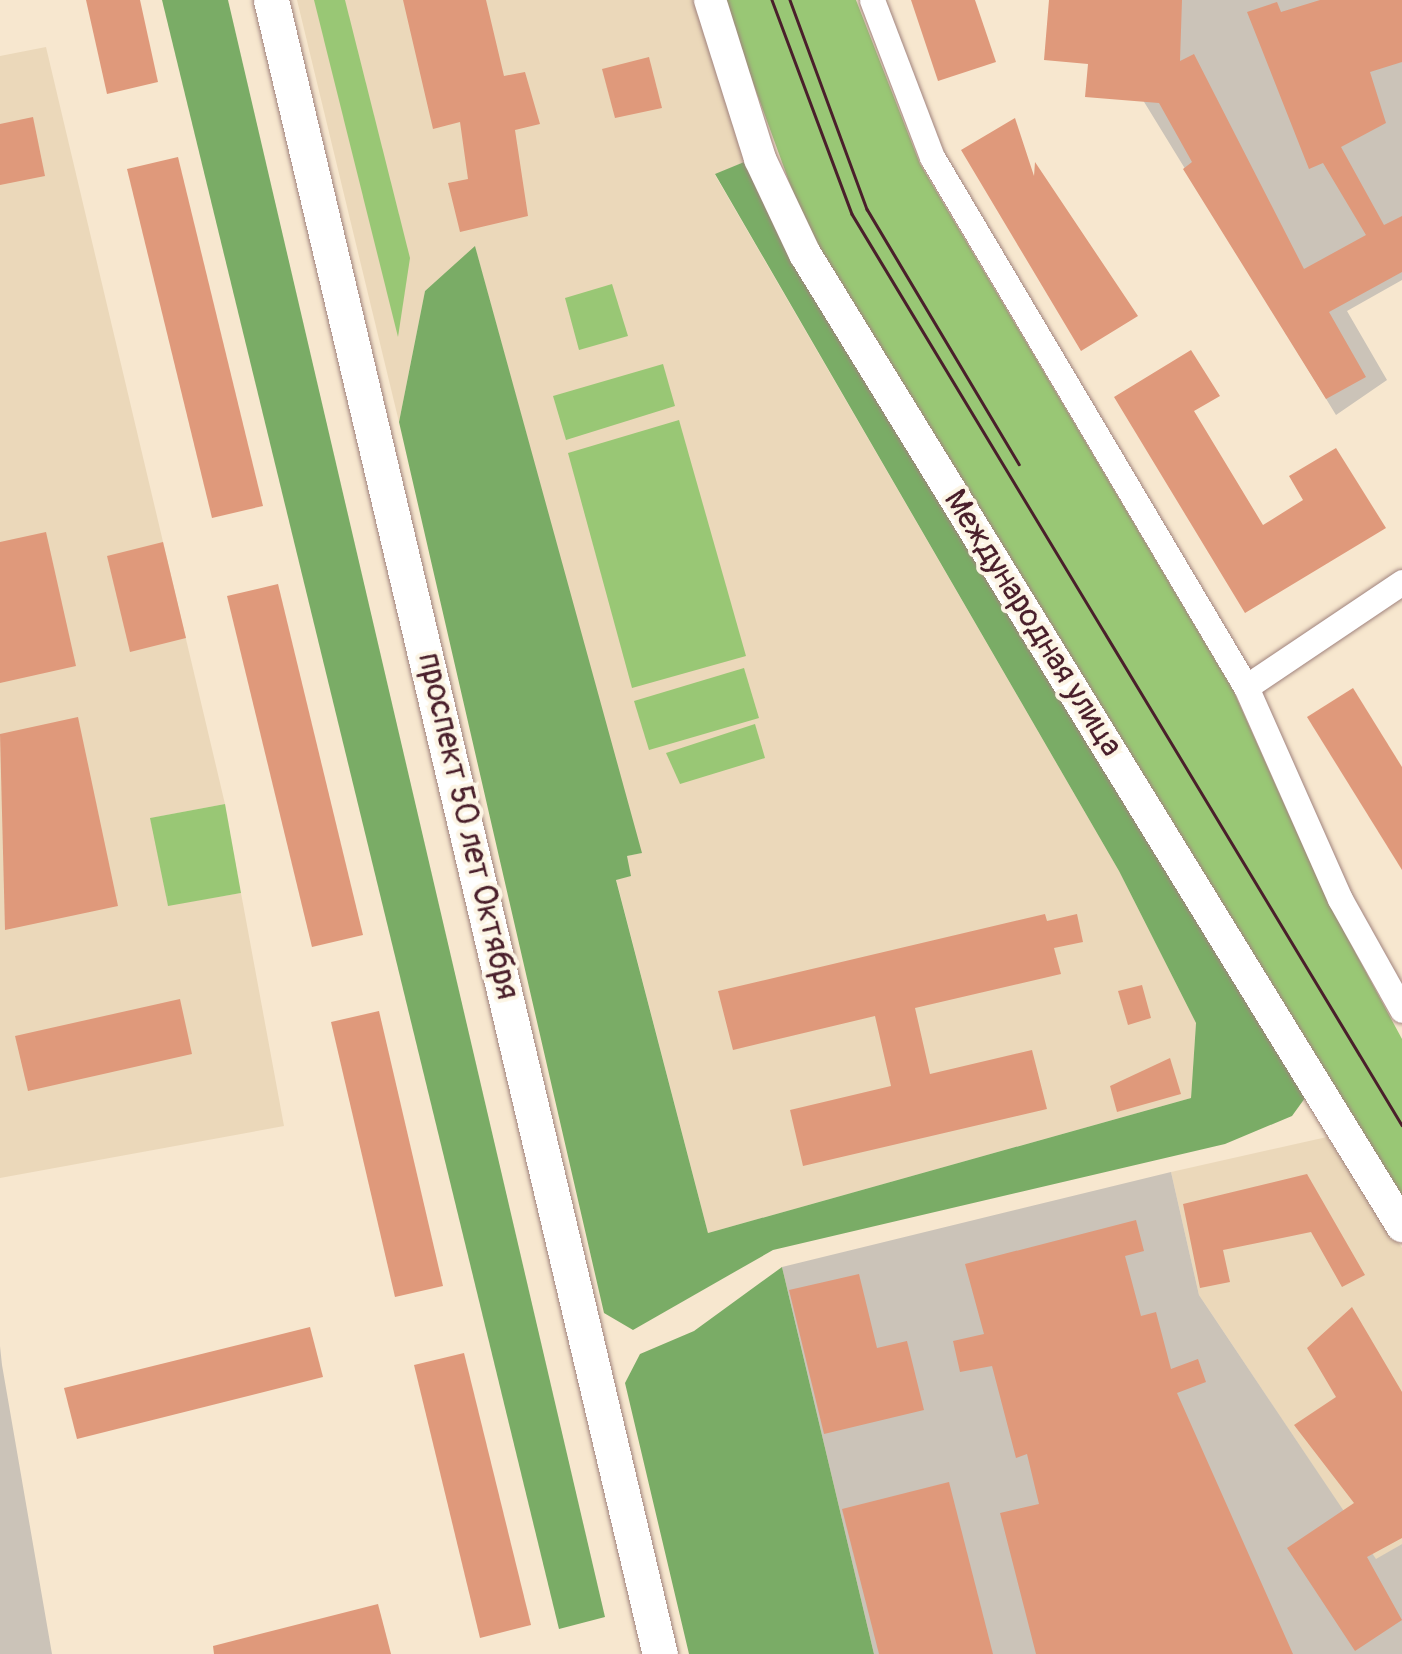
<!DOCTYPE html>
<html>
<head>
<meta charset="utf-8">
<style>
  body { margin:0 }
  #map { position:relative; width:1402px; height:1654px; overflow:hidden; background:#f7e7cf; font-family:Pangolin,sans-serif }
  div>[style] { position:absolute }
  .built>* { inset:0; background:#ebd8ba }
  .industrial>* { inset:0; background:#cbc3b8 }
  .green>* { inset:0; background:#99c775 }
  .forest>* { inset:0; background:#7aac66 }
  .building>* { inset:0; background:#df997b }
  .roads { filter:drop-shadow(0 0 2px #a0837d) drop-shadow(0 0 2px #a0837d) }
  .minor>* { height:25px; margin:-12.5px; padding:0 12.5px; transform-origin:12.5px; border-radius:12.5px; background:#fff }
  .tertiary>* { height:32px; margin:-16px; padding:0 16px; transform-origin:16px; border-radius:16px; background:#fff }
  .secondary>* { height:35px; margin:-17.5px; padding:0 17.5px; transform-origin:17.5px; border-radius:17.5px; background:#fff }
  .tram>* { height:2.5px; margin:-1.25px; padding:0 1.25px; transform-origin:1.25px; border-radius:1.25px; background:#4a1f2b }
  span { translate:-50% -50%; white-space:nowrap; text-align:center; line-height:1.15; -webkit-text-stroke:8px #fcf5e5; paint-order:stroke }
  .street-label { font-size:32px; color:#4a1f2b }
</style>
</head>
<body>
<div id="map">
  <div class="built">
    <i style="clip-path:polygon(297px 0,695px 0,749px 160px,715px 175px,1119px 871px,1196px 1023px,1191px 1098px,708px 1233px,616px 879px,627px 856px,641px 853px,475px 247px,425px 291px,399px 422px)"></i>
    <i style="clip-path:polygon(46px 47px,225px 804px,151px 818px,168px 905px,241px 893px,284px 1126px,0 1178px,0 56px)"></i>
    <i style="clip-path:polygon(1327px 1137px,1402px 1248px,1402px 1544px,1376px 1560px,1199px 1295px,1171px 1172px)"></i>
  </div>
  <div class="industrial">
    <i style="clip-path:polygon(1147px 0,1402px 0,1402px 280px,1347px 311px,1387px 380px,1336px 415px,1138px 92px)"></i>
    <i style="clip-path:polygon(1171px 1172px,1199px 1295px,1376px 1559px,1402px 1544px,1402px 1654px,874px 1654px,782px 1267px)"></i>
    <i style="clip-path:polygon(0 1346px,2px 1365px,52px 1654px,0 1654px)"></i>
  </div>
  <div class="green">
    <i style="clip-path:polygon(314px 0,345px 0,410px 258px,398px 337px)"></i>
    <i style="clip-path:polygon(723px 0,856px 0,920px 164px,1233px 690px,1327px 900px,1402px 1039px,1402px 1204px,814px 250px)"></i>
    <i style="clip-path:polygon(612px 284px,628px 336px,579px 350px,565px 298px)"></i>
    <i style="clip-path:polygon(663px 364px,675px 406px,566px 440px,553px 396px)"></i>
    <i style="clip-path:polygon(679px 420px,746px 656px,632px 688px,568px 453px)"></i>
    <i style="clip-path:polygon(744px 668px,759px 718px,649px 750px,634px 701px)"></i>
    <i style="clip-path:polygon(755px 724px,765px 758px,680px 784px,666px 753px)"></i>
    <i style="clip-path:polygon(225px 804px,241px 893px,168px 906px,150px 818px)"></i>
  </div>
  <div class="forest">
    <i style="clip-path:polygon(162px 0,228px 0,605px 1617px,559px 1629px)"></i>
    <i style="clip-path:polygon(749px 160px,1305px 1098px,1292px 1116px,1225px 1144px,773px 1250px,633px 1330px,604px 1313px,399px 422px,425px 291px,475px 246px,642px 853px,627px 856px,631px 876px,616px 880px,708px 1233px,1191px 1098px,1196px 1023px,1119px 871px,715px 174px)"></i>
    <i style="clip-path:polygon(782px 1267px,874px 1654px,689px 1654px,625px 1383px,640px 1354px,694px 1331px)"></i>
  </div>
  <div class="building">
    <i style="clip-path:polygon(86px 0,140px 0,158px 82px,107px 94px)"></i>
    <i style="clip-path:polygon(403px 0,486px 0,504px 76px,525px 72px,540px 124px,515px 130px,528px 216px,460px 232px,448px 183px,468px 179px,460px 122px,433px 129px)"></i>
    <i style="clip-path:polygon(911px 0,975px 0,996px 62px,938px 81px)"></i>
    <i style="clip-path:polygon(1049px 0,1182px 0,1180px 61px,1194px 54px,1304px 269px,1366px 235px,1323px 163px,1309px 169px,1247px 12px,1277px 2px,1281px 12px,1320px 0,1402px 0,1402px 62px,1370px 72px,1386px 123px,1341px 147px,1384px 225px,1402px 216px,1402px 272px,1329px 312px,1366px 377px,1326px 399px,1183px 169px,1192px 162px,1159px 103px,1085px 97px,1088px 64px,1044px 60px)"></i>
    <i style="clip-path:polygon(649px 57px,662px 108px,615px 118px,602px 69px)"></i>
    <i style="clip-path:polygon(33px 117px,45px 176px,0 185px,0 124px)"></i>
    <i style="clip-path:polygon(1015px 118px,1034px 176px,1035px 162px,1138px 316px,1081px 351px,961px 150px)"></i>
    <i style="clip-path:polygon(178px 157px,263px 506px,212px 518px,127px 169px)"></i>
    <i style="clip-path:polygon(1191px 350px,1220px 396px,1194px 411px,1263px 525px,1303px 500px,1289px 476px,1336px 448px,1386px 528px,1245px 613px,1114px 397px)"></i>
    <i style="clip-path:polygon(46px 532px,76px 666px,0 683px,0 542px)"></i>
    <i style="clip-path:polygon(163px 542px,186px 638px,130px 652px,107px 556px)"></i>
    <i style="clip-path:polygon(278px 584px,363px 935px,312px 947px,227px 596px)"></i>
    <i style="clip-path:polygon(1353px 688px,1402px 767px,1402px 870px,1307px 717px)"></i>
    <i style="clip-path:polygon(78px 717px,118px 906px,5px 930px,0 734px)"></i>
    <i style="clip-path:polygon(1045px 914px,1047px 921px,1077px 914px,1083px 942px,1054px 948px,1061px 974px,915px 1008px,930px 1074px,1032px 1050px,1047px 1109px,803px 1166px,790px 1110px,891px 1086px,875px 1016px,733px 1050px,718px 991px)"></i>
    <i style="clip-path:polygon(1142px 985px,1151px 1018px,1128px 1025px,1118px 991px)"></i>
    <i style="clip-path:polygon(180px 999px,192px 1054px,28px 1091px,15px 1036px)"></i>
    <i style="clip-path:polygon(379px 1011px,443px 1286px,395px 1297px,331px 1022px)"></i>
    <i style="clip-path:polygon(1170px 1058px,1181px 1094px,1117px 1112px,1110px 1086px)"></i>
    <i style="clip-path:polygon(1307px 1174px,1365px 1275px,1342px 1287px,1311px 1232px,1223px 1250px,1230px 1282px,1200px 1288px,1183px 1204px)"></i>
    <i style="clip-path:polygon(1136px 1220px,1144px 1251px,1125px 1256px,1141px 1316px,1156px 1312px,1171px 1369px,1198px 1359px,1206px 1382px,1177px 1393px,1293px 1654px,1036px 1654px,1000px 1513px,1039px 1504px,1027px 1454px,1016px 1458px,992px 1366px,960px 1372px,953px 1341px,984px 1334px,965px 1264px)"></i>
    <i style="clip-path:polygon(859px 1274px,877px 1348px,907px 1341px,924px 1410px,824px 1434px,789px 1290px)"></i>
    <i style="clip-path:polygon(1352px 1307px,1402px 1392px,1402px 1538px,1367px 1557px,1402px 1620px,1355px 1651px,1287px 1548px,1354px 1503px,1294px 1425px,1336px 1397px,1307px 1348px)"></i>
    <i style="clip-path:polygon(310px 1327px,323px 1377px,77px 1439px,64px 1388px)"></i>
    <i style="clip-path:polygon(464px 1353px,531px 1625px,480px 1638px,414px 1365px)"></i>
    <i style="clip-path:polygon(949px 1482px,993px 1654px,879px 1654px,842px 1509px)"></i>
    <i style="clip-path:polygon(378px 1604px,391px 1654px,214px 1654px,213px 1646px)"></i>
  </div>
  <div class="roads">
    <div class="minor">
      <i style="left:872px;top:0;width:168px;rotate:69.1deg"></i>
      <i style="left:932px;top:157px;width:616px;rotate:59.36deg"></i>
      <i style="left:1246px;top:687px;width:232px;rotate:66.1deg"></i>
      <i style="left:1340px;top:899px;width:127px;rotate:60.8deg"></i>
      <i style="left:1246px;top:687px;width:188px;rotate:-33.9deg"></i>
    </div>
    <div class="tertiary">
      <i style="left:710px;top:0;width:167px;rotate:72.5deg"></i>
      <i style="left:760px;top:159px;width:105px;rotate:64.7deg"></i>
      <i style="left:805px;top:254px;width:1141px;rotate:58.44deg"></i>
    </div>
    <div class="secondary">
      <i style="left:271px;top:0;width:1699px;rotate:76.77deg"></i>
    </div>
  </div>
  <div class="tram">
    <i style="left:772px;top:0;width:228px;rotate:69.5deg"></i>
    <i style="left:852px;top:214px;width:1064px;rotate:58.88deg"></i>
    <i style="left:790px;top:0;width:223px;rotate:69.8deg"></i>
    <i style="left:867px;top:209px;width:297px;rotate:59.2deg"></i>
  </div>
  <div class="street-label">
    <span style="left:1033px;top:623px;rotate:58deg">Международная улица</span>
    <span style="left:468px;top:826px;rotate:77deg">проспект 50 лет Октября</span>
  </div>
</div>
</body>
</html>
